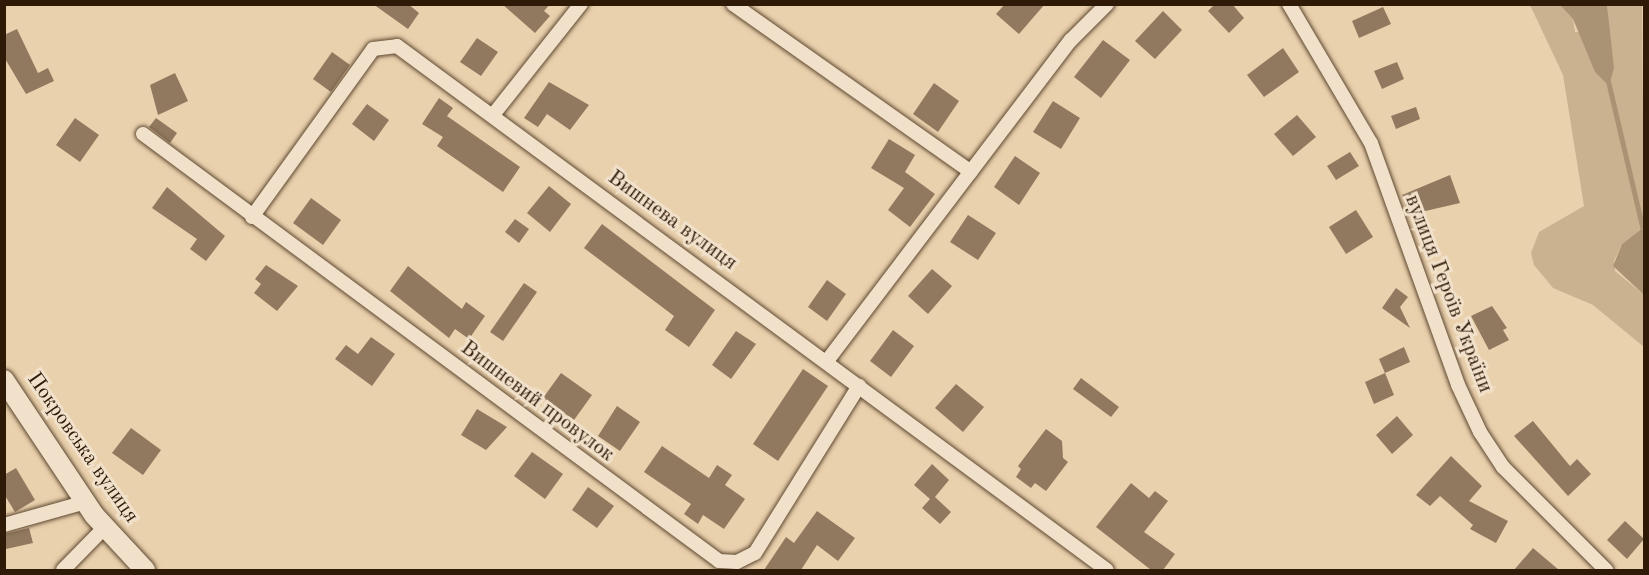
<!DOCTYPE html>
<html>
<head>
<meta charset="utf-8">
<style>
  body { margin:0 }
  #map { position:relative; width:1649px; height:575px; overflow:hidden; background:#ead1ad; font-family:"Old Standard TT",serif }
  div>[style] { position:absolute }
  .green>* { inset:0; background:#cab291 }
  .water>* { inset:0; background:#aa9375 }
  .stream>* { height:5px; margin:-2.5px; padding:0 2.5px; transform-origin:2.5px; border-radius:2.5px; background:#aa9375 }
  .building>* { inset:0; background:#90795e }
  .roads { filter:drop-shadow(0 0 2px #5e4831) drop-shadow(0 0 2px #5e4831) }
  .street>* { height:14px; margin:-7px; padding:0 7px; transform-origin:7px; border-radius:7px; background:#f1e1ca }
  .secondary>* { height:20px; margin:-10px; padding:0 10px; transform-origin:10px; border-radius:10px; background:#f1e1ca }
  span { translate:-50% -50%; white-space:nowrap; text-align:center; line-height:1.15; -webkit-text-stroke:6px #f1e1ca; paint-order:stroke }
  .street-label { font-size:21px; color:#2f1a08 }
  .frame { position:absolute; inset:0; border:6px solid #2f1a08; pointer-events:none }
</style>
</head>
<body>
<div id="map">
  <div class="green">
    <i style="clip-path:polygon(1530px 5px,1560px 5px,1573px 19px,1575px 32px,1609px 33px,1607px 5px,1642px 5px,1644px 227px,1622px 244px,1614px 261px,1615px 271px,1644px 295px,1644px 347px,1593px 305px,1553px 288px,1534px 265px,1531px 253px,1539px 232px,1584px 206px,1563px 75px)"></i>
  </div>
  <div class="water">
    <i style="clip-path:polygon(1560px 5px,1607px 5px,1614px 68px,1609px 86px,1595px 72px,1573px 19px)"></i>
    <i style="clip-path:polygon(1644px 227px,1644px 295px,1613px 266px,1622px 244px)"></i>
  </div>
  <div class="stream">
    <i style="left:1608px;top:81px;width:157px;rotate:76.8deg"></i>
  </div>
  <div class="building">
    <i style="clip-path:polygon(373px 4px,408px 4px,419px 13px,408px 29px)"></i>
    <i style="clip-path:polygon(502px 4px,550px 4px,544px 11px,550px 16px,535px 33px)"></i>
    <i style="clip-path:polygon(1005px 4px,1045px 4px,1019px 34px,996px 14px)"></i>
    <i style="clip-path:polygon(1215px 4px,1232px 4px,1244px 18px,1229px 33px,1208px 11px)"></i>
    <i style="clip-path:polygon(1383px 7px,1391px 24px,1359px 38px,1352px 21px)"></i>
    <i style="clip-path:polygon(1163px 11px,1182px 30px,1155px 59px,1135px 41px)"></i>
    <i style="clip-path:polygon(17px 29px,38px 73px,48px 68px,54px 81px,26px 94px,4px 57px,4px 35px)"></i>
    <i style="clip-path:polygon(477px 38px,498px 52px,481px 76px,460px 62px)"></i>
    <i style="clip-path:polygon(1103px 40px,1130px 60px,1101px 98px,1074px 77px)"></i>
    <i style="clip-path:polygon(1283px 48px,1299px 72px,1264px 97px,1247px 75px)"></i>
    <i style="clip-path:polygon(332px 52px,350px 65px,331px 92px,313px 79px)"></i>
    <i style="clip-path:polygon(1397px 62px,1404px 79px,1382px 89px,1374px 71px)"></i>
    <i style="clip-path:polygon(175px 73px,188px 101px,158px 115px,150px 85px)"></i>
    <i style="clip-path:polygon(549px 82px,589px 105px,570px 130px,547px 114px,538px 127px,524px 118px)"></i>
    <i style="clip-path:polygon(934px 83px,959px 101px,938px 132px,913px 114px)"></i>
    <i style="clip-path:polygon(439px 98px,453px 108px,447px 116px,520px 167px,503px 192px,437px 146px,443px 137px,422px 124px)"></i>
    <i style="clip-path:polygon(1053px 101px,1080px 118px,1061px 149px,1033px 132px)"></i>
    <i style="clip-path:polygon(367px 104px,389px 120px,374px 141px,352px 124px)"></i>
    <i style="clip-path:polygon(1416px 107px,1420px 119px,1396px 129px,1391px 116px)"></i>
    <i style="clip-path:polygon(1297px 115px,1316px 137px,1293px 156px,1274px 134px)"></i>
    <i style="clip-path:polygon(75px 118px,99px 135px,80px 162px,56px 145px)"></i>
    <i style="clip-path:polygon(156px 118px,177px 133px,170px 143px,149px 127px)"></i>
    <i style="clip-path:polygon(889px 139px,915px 155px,905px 172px,935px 194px,910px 227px,888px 210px,904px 188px,871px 168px)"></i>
    <i style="clip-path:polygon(1350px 152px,1359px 166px,1336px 180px,1327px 166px)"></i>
    <i style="clip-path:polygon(1015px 156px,1040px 173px,1019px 205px,994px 187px)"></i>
    <i style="clip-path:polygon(1450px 175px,1460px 203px,1408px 215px,1402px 195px)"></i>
    <i style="clip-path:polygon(549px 186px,571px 204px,550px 232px,527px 213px)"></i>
    <i style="clip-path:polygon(167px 187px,225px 236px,206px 261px,190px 249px,197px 239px,152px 208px)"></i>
    <i style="clip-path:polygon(311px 198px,341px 220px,323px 245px,293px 223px)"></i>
    <i style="clip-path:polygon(1356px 210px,1373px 237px,1346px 254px,1329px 227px)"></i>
    <i style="clip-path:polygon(968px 215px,996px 233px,978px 260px,950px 242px)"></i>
    <i style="clip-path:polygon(515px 219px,529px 229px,519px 243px,505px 232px)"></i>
    <i style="clip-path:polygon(602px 224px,715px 310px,689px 347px,665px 330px,674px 316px,584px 248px)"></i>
    <i style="clip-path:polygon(266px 265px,298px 286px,277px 311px,254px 293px,261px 284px,255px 279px)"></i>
    <i style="clip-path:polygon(408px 266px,462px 309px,466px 302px,485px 316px,469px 339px,455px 329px,449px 338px,390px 291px)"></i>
    <i style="clip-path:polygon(932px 269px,952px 286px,928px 314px,908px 296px)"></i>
    <i style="clip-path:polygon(827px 280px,846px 294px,827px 321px,808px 307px)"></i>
    <i style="clip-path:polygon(524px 283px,537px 292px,503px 341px,490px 332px)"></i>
    <i style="clip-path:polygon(1396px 288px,1408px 297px,1400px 307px,1410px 328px,1382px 308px)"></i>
    <i style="clip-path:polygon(1492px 306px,1507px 328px,1503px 330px,1509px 340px,1489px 350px,1471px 316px)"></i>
    <i style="clip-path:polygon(893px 330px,914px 346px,891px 377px,870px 361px)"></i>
    <i style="clip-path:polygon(736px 331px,756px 344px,731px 379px,712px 365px)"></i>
    <i style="clip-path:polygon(371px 337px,395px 354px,372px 386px,335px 359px,346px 345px,358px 354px)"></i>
    <i style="clip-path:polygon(1404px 347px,1410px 362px,1385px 373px,1379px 359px)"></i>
    <i style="clip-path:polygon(803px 369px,828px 386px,778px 461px,753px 444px)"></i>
    <i style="clip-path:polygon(561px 373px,592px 395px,574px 420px,543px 398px)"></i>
    <i style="clip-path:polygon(1385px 373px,1394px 395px,1374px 404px,1365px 382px)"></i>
    <i style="clip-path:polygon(1081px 378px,1119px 407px,1111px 417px,1073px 389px)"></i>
    <i style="clip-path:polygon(956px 384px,984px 407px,963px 432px,935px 408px)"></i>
    <i style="clip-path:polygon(617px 406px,640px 422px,620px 451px,598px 436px)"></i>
    <i style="clip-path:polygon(477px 409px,507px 427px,486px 450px,461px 435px)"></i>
    <i style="clip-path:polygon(1397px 416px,1413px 435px,1392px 454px,1376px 435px)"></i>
    <i style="clip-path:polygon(1533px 421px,1570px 466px,1577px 459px,1591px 474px,1568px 496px,1514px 436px)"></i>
    <i style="clip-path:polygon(131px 428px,161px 450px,143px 475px,112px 453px)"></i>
    <i style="clip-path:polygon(1046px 429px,1062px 441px,1063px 458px,1068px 462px,1046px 491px,1035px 483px,1031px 488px,1016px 477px,1021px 469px,1018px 466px)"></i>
    <i style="clip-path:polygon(662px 446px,709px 478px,717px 465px,732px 475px,725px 485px,745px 499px,724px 529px,703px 515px,698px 524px,684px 514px,691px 504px,644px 472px)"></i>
    <i style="clip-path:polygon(532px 452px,563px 474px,545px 499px,514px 476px)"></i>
    <i style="clip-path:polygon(1451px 456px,1482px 486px,1469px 501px,1508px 521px,1496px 543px,1470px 529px,1473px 525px,1440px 496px,1430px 506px,1416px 495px)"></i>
    <i style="clip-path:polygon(932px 464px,949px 480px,935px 497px,951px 512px,940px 524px,922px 508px,930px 499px,914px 485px)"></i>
    <i style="clip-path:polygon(16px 468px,35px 500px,15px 512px,4px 494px,4px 475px)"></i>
    <i style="clip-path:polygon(1131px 483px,1149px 498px,1155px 491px,1168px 501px,1144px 532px,1175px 554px,1163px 570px,1151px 570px,1096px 527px)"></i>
    <i style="clip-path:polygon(588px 487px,614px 506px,597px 528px,572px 510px)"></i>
    <i style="clip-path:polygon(817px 511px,855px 538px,838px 561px,817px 545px,801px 570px,764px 570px,786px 537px,794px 543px)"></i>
    <i style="clip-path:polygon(1625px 521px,1644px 539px,1627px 559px,1607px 540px)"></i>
    <i style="clip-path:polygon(29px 528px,33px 543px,6px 549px,4px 534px)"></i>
    <i style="clip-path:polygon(1533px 548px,1559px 570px,1514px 570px)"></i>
  </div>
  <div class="roads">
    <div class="street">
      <i style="left:733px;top:4px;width:291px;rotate:35.2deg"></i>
      <i style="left:1289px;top:4px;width:161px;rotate:59.5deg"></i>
      <i style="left:1371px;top:143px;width:257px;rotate:70.2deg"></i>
      <i style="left:1458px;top:385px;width:52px;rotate:64.9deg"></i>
      <i style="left:1480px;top:432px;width:42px;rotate:56.7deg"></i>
      <i style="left:1503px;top:467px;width:146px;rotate:45deg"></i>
      <i style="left:493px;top:115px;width:142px;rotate:-51.6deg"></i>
      <i style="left:143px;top:134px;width:717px;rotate:36.55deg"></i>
      <i style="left:719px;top:561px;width:18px;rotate:3deg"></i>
      <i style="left:737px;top:562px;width:20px;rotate:-27deg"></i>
      <i style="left:755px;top:553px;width:197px;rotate:-58.1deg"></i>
      <i style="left:252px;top:217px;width:207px;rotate:-54.2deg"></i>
      <i style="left:373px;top:49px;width:24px;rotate:-7deg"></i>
      <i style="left:397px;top:46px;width:882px;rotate:36.43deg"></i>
      <i style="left:827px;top:361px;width:403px;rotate:-52.8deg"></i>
      <i style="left:1071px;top:40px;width:51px;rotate:-45deg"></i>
      <i style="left:4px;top:525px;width:85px;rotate:-15.7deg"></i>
      <i style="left:63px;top:570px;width:60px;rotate:-45.7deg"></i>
    </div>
    <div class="secondary">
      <i style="left:4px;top:380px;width:162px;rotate:56.3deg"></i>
      <i style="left:94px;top:515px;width:75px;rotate:47.2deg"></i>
    </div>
  </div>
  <div class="street-label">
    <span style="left:672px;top:221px;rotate:36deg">Вишнева вулиця</span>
    <span style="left:1448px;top:294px;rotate:69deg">вулиця Героїв України</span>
    <span style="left:537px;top:402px;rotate:37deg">Вишневий провулок</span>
    <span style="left:82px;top:448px;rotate:55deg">Покровська вулиця</span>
  </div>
  <div class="frame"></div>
</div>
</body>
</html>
